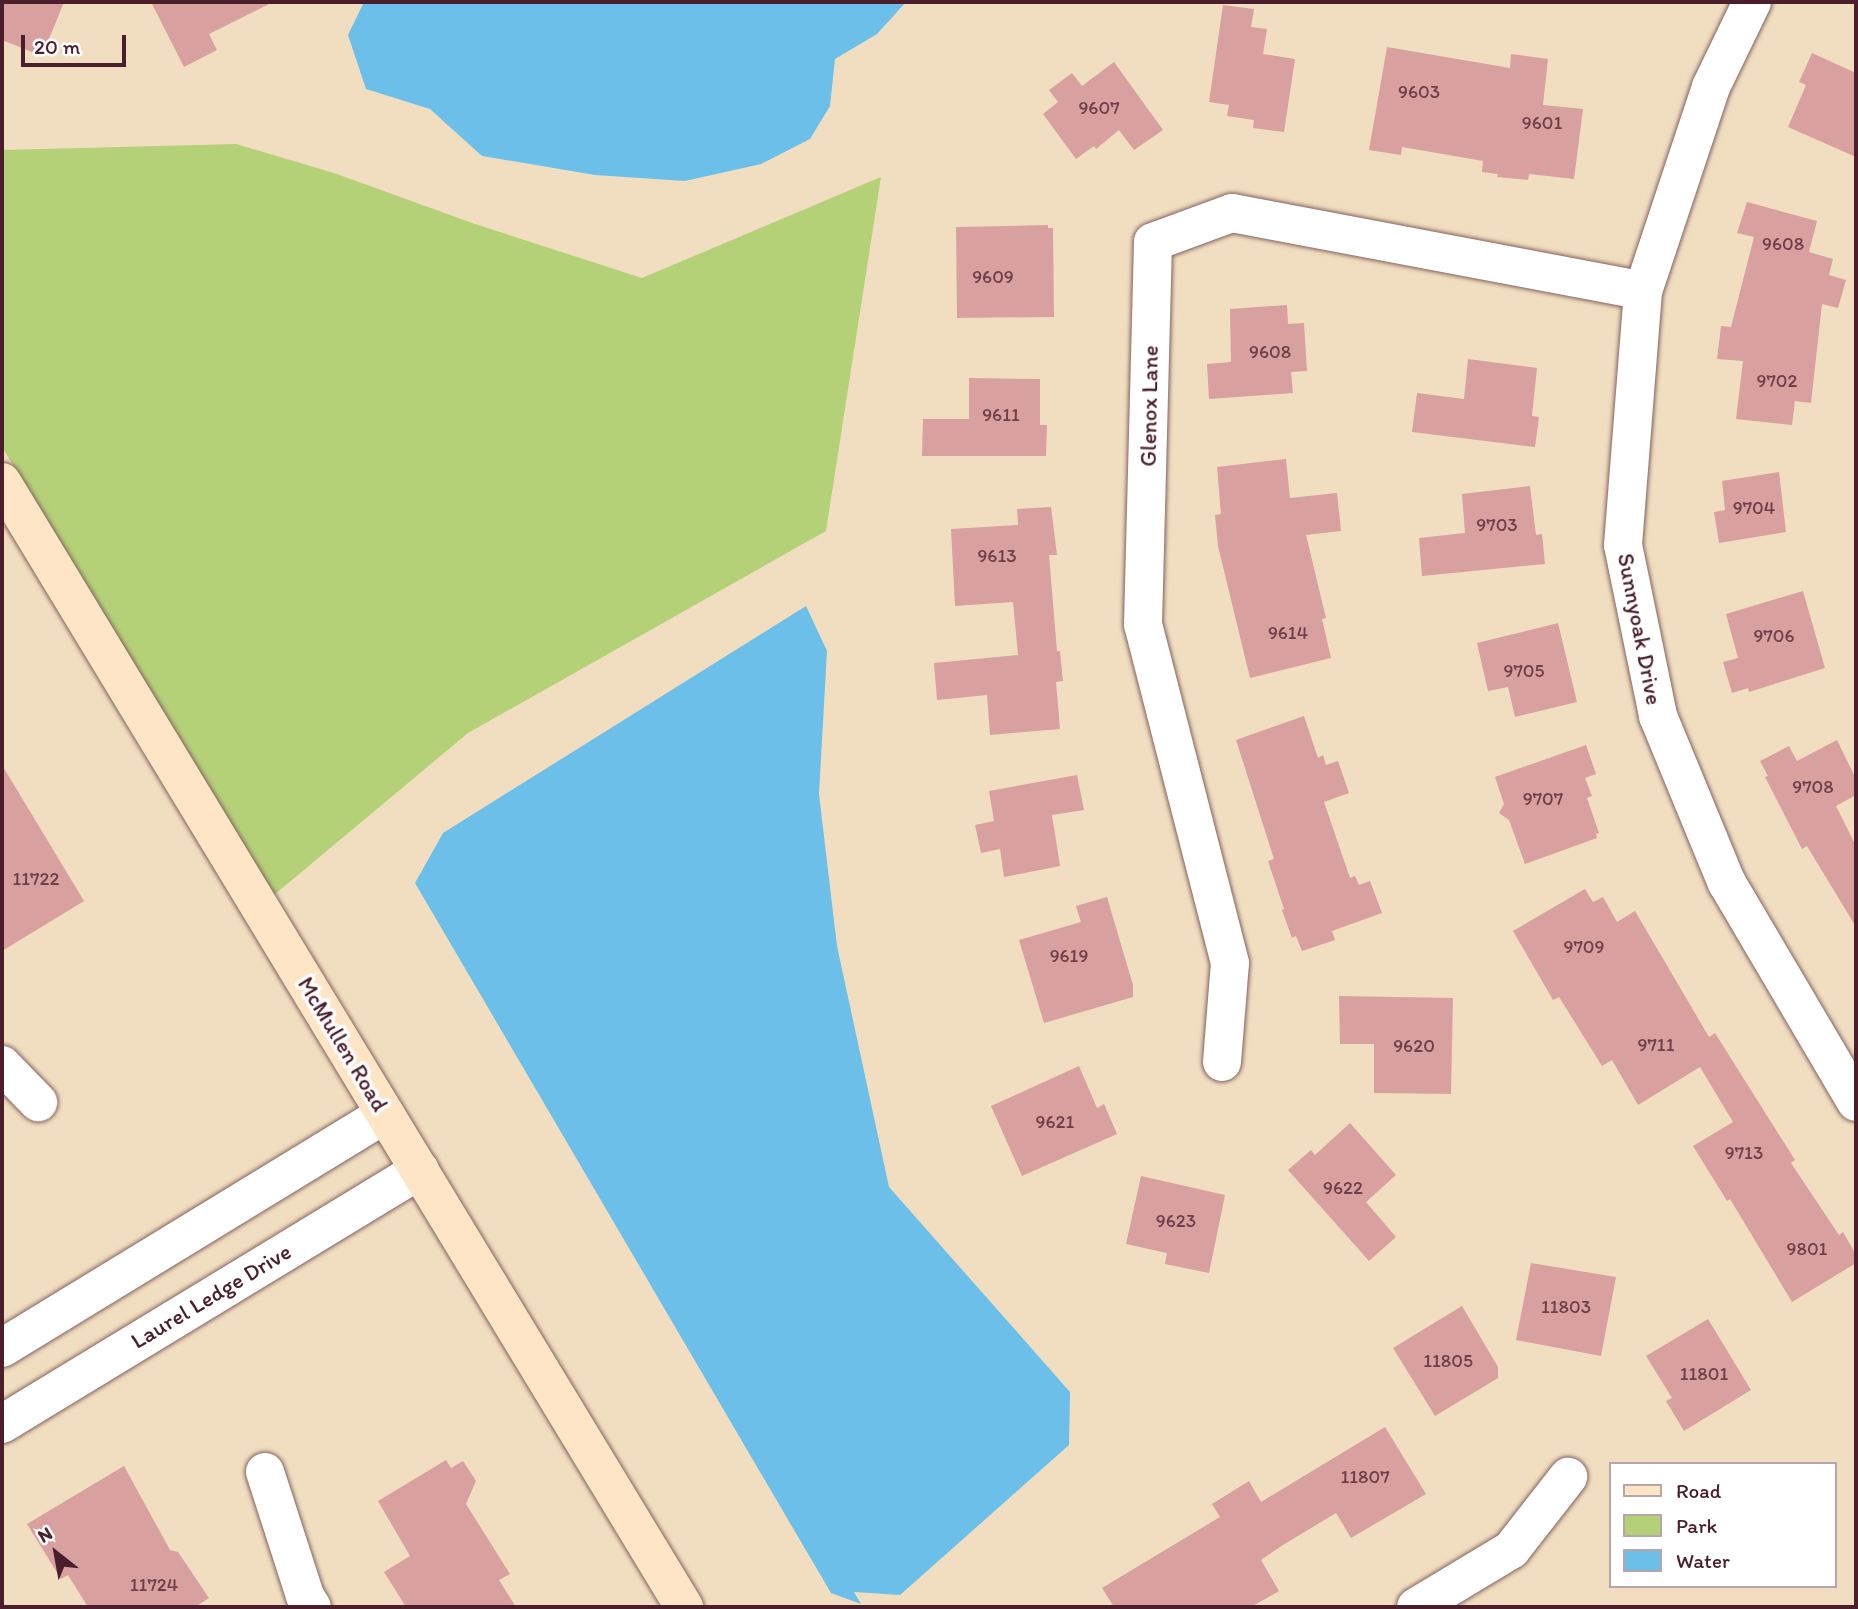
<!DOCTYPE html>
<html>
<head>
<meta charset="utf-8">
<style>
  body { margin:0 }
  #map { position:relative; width:1858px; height:1609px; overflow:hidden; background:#f1dec0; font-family:Itim,sans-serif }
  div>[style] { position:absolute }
  .green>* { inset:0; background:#b4d178 }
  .water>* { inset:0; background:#6cbfe8 }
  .building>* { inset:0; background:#d8a09f }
  .roads { filter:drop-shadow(0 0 2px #84625f) drop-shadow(0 0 2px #84625f) }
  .street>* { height:38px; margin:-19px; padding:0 19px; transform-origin:19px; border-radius:19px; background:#fff }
  .secondary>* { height:38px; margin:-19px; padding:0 19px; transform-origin:19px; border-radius:19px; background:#fee5c5 }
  span { translate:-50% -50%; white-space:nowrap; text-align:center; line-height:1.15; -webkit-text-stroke:7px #fff; paint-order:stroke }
  .number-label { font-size:19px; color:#6e3f48 }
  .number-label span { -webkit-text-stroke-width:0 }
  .street-label { font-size:23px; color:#4a1f2b }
  .frame { position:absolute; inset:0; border:4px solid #4a1f2b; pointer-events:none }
  .legend { position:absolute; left:1609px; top:1462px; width:228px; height:126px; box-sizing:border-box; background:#fff; border:2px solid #b7a5aa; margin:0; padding:9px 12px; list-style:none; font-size:21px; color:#4a1f2b }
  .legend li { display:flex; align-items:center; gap:14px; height:35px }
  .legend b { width:35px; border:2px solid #b7a5aa }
  .north { position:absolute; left:21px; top:1518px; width:70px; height:70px; -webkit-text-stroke:5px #fff; paint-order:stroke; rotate:329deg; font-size:19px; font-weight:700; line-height:28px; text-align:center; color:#4a1f2b }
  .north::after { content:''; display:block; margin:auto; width:24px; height:32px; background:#4a1f2b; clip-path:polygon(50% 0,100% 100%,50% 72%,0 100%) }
  .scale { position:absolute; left:21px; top:35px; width:105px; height:32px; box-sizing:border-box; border:4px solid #4a1f2b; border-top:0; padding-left:9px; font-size:21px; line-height:24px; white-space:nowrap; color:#4a1f2b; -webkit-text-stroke:5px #fff; paint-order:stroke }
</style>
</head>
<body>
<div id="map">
  <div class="green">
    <i style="clip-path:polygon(236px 144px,334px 173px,475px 224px,642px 278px,881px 177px,826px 531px,468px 733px,274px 895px,2px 447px,2px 150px)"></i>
  </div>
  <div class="water">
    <i style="clip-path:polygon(364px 2px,906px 2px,877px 34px,835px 59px,830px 106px,810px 139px,761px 164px,685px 181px,595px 175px,482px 156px,430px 109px,366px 89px,348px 35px)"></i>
    <i style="clip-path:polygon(806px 606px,827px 651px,819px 794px,837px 946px,889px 1187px,1070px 1392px,1069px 1445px,900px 1595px,854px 1592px,861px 1604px,831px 1593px,415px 883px,443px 833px)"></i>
  </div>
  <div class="building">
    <i style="clip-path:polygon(2px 2px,64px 2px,42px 56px,2px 40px)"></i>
    <i style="clip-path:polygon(151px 2px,273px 2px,209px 34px,217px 50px,184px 67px)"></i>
    <i style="clip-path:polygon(1223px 5px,1254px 9px,1251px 27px,1267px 29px,1263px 54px,1295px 59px,1284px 132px,1253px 128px,1254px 120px,1227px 116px,1229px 105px,1209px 102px)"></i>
    <i style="clip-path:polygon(1387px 47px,1510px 68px,1511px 54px,1548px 59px,1543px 105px,1583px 109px,1574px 179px,1529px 174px,1528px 180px,1497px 177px,1498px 174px,1482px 172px,1483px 161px,1402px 147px,1401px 155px,1369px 150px)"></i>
    <i style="clip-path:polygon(1812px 53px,1856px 73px,1856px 157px,1788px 127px,1806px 85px,1799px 82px)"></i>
    <i style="clip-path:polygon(1114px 62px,1163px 130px,1134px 150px,1119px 130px,1096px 149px,1094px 146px,1076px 159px,1043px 114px,1058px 102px,1049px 90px,1072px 73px,1082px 86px)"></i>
    <i style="clip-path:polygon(1747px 202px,1817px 221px,1809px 252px,1833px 259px,1829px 275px,1846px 280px,1838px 308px,1822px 304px,1811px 403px,1795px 401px,1792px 425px,1736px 419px,1743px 361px,1717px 359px,1721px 326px,1731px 327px,1754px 237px,1737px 233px)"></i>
    <i style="clip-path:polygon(1048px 225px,1048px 228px,1053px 228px,1054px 317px,957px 318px,956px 227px)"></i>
    <i style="clip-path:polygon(1287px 305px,1288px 324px,1304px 323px,1307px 371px,1291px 372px,1293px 393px,1209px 399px,1207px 364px,1231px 362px,1230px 309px)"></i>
    <i style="clip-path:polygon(1468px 359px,1537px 368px,1532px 416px,1539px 417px,1535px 447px,1412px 432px,1417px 393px,1464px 399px)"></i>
    <i style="clip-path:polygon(969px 378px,1040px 379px,1040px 425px,1047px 425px,1046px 456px,922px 456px,923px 419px,969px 419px)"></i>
    <i style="clip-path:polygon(1286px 459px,1290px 498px,1337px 493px,1341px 531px,1306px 535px,1326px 618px,1322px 619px,1331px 658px,1250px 678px,1218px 546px,1215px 515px,1221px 514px,1217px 467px)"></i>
    <i style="clip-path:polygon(1779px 472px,1786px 532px,1719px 543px,1714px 512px,1725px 510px,1722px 481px)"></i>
    <i style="clip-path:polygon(1530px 486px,1536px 535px,1542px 534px,1545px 564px,1422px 576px,1419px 538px,1465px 533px,1462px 494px)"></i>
    <i style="clip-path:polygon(1051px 507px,1057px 555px,1049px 555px,1057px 651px,1060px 651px,1063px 681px,1056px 682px,1060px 729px,990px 735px,987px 695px,937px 700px,934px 663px,1018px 655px,1013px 602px,955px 606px,951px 529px,1018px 525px,1017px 509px)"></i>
    <i style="clip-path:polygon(1803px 591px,1825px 668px,1749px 692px,1748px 688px,1732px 693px,1723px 662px,1738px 658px,1726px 614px)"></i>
    <i style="clip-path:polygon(1558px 623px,1577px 702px,1515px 717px,1508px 687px,1488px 691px,1477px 643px)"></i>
    <i style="clip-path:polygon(1304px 716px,1318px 758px,1323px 755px,1326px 765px,1338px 761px,1349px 793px,1324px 802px,1350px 878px,1355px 876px,1359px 885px,1370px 881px,1382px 913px,1332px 931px,1335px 940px,1302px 951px,1296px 936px,1292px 938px,1282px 910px,1284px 909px,1268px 861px,1274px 859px,1236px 740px)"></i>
    <i style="clip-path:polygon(1837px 740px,1856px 779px,1856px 795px,1836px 806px,1856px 846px,1856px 927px,1807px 846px,1802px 849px,1765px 777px,1768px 776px,1760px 761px,1789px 746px,1797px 761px)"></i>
    <i style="clip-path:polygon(1586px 745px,1596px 774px,1585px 778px,1592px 796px,1587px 798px,1599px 833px,1596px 834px,1597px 838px,1525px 864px,1509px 820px,1499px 813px,1504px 804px,1495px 777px)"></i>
    <i style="clip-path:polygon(2px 765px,84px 901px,2px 951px)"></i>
    <i style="clip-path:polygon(1077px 775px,1084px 810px,1052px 815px,1060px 866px,1004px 877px,1000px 849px,981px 853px,975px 825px,994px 821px,989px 791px)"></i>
    <i style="clip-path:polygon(1585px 889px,1593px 902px,1603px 897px,1617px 922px,1635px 911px,1709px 1037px,1715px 1033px,1795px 1160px,1791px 1163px,1839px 1235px,1843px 1232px,1856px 1255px,1856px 1263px,1792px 1302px,1730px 1199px,1727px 1201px,1693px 1146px,1733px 1122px,1700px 1067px,1638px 1105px,1612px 1060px,1602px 1066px,1559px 997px,1553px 1000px,1513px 931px)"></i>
    <i style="clip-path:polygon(1107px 897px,1133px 985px,1133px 997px,1044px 1023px,1019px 940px,1081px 922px,1076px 906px)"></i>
    <i style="clip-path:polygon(1339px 996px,1453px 998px,1451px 1094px,1374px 1093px,1374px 1044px,1340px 1044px)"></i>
    <i style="clip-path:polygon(1079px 1066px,1097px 1108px,1104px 1104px,1117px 1134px,1022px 1176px,991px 1106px)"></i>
    <i style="clip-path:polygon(1350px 1123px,1396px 1175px,1366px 1202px,1396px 1237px,1369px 1261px,1288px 1170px,1311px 1150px,1315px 1155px)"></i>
    <i style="clip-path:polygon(1141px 1176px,1225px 1195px,1209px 1273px,1165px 1264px,1167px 1253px,1126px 1244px)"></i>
    <i style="clip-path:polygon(1531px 1263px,1616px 1277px,1601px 1356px,1516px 1340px)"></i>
    <i style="clip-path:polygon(1462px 1306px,1498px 1367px,1498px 1378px,1435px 1416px,1393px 1348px)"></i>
    <i style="clip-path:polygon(1708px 1319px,1751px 1390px,1684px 1431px,1666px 1401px,1672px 1398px,1646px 1356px)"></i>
    <i style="clip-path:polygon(1385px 1427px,1426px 1494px,1351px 1538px,1336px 1513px,1283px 1545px,1261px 1560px,1279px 1591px,1251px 1607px,1114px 1607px,1102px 1588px,1220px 1517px,1212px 1504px,1249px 1481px,1261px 1502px)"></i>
    <i style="clip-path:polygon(446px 1460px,451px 1468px,463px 1461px,476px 1481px,466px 1504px,510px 1574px,499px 1580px,516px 1607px,406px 1607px,384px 1572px,410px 1556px,378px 1501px)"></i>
    <i style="clip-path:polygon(124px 1466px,170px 1550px,178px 1552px,209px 1598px,195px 1607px,88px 1607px,68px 1575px,61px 1579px,27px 1524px)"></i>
  </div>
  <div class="roads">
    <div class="street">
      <i style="left:1752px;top:2px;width:94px;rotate:115.8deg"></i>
      <i style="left:1711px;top:87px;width:215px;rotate:108.4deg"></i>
      <i style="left:1643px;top:291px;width:255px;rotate:94.5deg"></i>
      <i style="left:1623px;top:545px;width:175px;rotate:78.4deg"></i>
      <i style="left:1658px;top:716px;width:181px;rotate:67.6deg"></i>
      <i style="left:1727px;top:883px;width:254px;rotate:59.5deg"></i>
      <i style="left:1222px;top:1062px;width:99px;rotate:-85.4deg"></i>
      <i style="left:1230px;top:963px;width:350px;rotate:-104.4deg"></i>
      <i style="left:1143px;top:624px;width:382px;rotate:-88.5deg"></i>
      <i style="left:1153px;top:242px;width:84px;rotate:-20.2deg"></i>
      <i style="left:1232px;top:213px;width:418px;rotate:10.7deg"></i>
      <i style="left:2px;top:1065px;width:52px;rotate:45.8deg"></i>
      <i style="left:2px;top:1348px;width:449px;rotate:-31.4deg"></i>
      <i style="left:2px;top:1424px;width:489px;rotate:-31.3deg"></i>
      <i style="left:265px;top:1472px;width:130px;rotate:72.1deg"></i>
      <i style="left:305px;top:1596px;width:13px;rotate:58deg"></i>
      <i style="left:1416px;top:1607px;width:111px;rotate:-31deg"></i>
      <i style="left:1511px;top:1550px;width:93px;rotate:-52deg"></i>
    </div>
    <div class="secondary">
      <i style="left:2px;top:482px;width:1316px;rotate:58.77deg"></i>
    </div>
  </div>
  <div class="number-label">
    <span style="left:1419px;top:92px">9603</span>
    <span style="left:1099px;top:108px">9607</span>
    <span style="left:1542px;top:123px">9601</span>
    <span style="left:1783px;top:244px">9608</span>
    <span style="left:993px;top:277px">9609</span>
    <span style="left:1270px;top:352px">9608</span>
    <span style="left:1777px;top:381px">9702</span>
    <span style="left:1001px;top:415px">9611</span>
    <span style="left:1754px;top:508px">9704</span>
    <span style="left:1497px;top:525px">9703</span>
    <span style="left:997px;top:556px">9613</span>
    <span style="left:1288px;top:633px">9614</span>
    <span style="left:1774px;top:636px">9706</span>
    <span style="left:1524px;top:671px">9705</span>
    <span style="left:1813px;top:787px">9708</span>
    <span style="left:1543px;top:799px">9707</span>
    <span style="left:36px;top:879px">11722</span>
    <span style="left:1584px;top:947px">9709</span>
    <span style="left:1069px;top:956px">9619</span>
    <span style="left:1656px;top:1045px">9711</span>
    <span style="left:1414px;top:1046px">9620</span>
    <span style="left:1055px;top:1122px">9621</span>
    <span style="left:1744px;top:1153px">9713</span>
    <span style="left:1343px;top:1188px">9622</span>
    <span style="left:1176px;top:1221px">9623</span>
    <span style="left:1807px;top:1249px">9801</span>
    <span style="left:1566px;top:1307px">11803</span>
    <span style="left:1448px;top:1361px">11805</span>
    <span style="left:1704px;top:1374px">11801</span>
    <span style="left:1365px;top:1477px">11807</span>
    <span style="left:154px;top:1585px">11724</span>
  </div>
  <div class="street-label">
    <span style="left:1149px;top:406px;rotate:-89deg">Glenox Lane</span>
    <span style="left:1640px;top:629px;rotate:79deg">Sunnyoak Drive</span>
    <span style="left:343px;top:1044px;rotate:59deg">McMullen Road</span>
    <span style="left:211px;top:1296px;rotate:-31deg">Laurel Ledge Drive</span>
  </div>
  <div class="frame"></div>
  <ul class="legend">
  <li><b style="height:9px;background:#fee5c5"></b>Road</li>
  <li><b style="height:19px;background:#b4d178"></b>Park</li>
  <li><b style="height:19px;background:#6cbfe8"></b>Water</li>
  </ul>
  <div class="north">N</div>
  <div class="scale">20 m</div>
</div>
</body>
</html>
